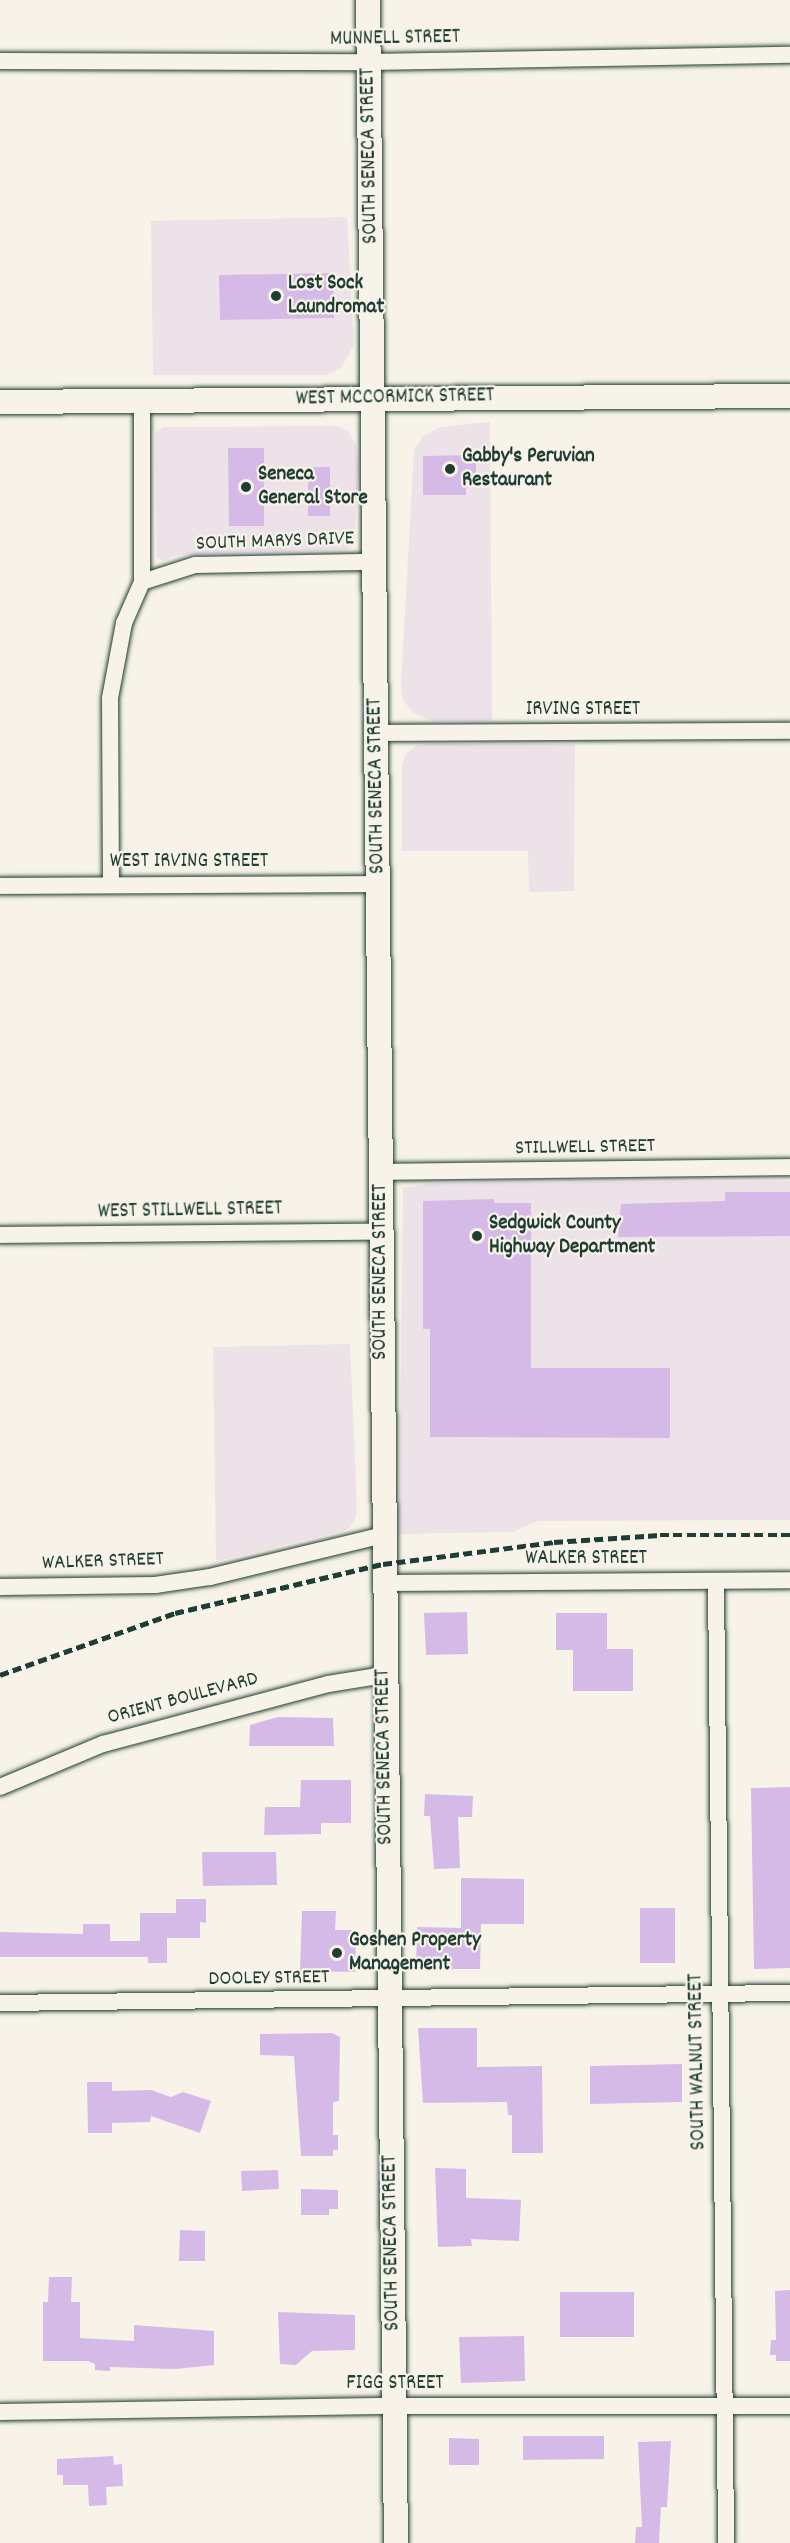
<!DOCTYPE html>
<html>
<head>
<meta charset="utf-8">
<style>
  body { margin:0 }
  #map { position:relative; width:790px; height:2543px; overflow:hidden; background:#f7f3e8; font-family:Dekko,sans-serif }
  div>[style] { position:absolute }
  .built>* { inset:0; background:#ede2e8 }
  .building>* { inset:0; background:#d5bae8 }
  .roads { filter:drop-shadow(0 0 2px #1f3d34) drop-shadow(0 0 2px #1f3d34) }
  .street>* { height:16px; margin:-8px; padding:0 8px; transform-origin:8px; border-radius:8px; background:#f7f3e8 }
  .secondary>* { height:24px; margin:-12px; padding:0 12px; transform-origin:12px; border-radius:12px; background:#f7f3e8 }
  .rail>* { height:4.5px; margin-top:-2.25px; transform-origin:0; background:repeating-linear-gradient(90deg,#1f3d34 0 9px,transparent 0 13.5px) }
  .dots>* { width:16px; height:16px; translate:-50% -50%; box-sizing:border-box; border:3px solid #f7f3e8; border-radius:50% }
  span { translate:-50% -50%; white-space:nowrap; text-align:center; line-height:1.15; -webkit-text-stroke:4.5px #f7f3e8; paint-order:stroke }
  .street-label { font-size:21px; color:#1f3d34 }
  .poi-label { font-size:21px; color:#1f3d34; font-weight:700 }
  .left { translate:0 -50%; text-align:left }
</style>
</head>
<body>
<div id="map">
  <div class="built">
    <i style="clip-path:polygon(347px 217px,354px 345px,341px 368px,327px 375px,153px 375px,151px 221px)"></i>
    <i style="clip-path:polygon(490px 422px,492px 721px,434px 721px,413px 713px,403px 700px,401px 684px,414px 450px,423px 436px,441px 427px)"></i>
    <i style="clip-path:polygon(337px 426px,348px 431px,356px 445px,359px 466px,354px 545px,345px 550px,175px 555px,164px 561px,157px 558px,155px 434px,163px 427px)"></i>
    <i style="clip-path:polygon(429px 744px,575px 744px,574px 891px,529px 892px,528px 851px,402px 851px,402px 765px,406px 754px,416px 746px)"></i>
    <i style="clip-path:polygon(790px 1181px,790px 1520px,537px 1521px,513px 1532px,399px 1534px,403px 1188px,434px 1183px)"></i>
    <i style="clip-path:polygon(350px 1344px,357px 1508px,354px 1522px,346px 1530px,216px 1561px,213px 1347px)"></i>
  </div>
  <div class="building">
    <i style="clip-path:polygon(333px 273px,334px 318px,220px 320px,219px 275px)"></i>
    <i style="clip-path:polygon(228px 448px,264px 448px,264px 526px,229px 526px)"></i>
    <i style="clip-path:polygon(476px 455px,476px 483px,466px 483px,466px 495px,423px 495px,423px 456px)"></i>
    <i style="clip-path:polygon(308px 467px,330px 467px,330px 516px,308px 516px)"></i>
    <i style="clip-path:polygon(725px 1192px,790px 1192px,790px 1236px,618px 1237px,621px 1204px,725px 1201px)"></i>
    <i style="clip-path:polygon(494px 1199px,494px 1203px,531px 1203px,531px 1368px,670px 1368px,670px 1438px,430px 1437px,430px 1329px,423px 1329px,423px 1201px)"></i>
    <i style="clip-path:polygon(467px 1612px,468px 1654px,426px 1655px,424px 1613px)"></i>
    <i style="clip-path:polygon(556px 1613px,607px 1613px,607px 1649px,633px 1649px,633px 1691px,573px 1691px,573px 1650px,556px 1650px)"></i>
    <i style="clip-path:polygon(278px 1717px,333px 1718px,334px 1746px,249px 1746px,250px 1725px)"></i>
    <i style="clip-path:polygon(301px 1780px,351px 1780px,351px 1823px,321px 1823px,321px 1834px,264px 1835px,265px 1807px,300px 1807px)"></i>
    <i style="clip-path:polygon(790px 1787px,790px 1968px,754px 1969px,751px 1788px)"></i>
    <i style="clip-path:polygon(425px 1794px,473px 1796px,472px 1817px,458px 1817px,460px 1868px,434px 1869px,430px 1816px,424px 1816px)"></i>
    <i style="clip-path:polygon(202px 1852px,276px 1852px,277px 1885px,203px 1886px)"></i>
    <i style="clip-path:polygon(461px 1878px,524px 1879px,524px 1924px,481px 1924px,480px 1969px,416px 1969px,417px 1927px,461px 1928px)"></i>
    <i style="clip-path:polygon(176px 1899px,206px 1899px,206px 1923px,200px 1922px,200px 1938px,167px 1938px,167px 1963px,148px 1963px,148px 1957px,0 1957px,0 1932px,83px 1934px,83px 1924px,110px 1924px,110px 1941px,140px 1941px,140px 1913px,176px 1913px)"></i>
    <i style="clip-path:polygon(640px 1908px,675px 1908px,675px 1963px,640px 1963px)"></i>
    <i style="clip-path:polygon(302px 1911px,336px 1911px,335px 1930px,356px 1930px,355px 1972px,300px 1971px)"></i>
    <i style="clip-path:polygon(418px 2028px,477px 2028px,477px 2067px,542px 2066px,543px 2153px,512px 2153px,512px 2115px,508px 2115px,507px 2102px,423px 2103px)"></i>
    <i style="clip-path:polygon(332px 2033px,340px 2037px,339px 2101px,333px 2102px,333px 2135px,338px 2135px,338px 2150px,333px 2150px,333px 2156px,301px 2156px,294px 2056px,260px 2055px,260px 2034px)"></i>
    <i style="clip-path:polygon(682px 2064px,682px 2102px,590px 2104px,590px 2066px)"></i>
    <i style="clip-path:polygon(87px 2082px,112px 2082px,112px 2091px,151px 2090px,171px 2097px,183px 2092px,211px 2101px,200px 2133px,151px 2116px,150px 2122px,112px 2123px,112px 2133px,88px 2133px)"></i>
    <i style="clip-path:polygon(435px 2168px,466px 2169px,466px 2198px,521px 2200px,519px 2241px,471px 2239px,472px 2246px,438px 2247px)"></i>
    <i style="clip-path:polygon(278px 2170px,279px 2189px,242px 2191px,241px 2171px)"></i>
    <i style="clip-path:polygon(301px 2189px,338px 2190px,338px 2209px,329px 2209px,329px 2215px,301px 2215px)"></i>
    <i style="clip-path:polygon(180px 2230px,205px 2231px,205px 2261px,179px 2261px)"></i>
    <i style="clip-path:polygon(49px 2277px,72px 2277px,71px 2302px,80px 2302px,80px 2338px,134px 2341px,134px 2325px,214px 2331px,214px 2365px,176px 2369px,110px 2367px,110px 2371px,95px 2370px,95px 2364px,88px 2361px,43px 2361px,43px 2302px,48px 2302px)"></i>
    <i style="clip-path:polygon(790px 2290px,790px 2361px,776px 2361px,776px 2355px,770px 2355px,771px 2340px,776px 2340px,775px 2291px)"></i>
    <i style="clip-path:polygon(560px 2292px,634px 2292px,634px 2337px,560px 2337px)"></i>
    <i style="clip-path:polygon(278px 2312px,355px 2315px,355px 2350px,312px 2351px,296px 2365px,280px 2364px)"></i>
    <i style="clip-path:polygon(524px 2336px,525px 2381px,461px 2383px,459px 2337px)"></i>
    <i style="clip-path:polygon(523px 2436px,604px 2436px,604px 2459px,523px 2460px)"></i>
    <i style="clip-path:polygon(449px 2438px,479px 2439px,479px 2465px,449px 2465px)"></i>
    <i style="clip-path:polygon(671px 2441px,667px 2507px,661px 2507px,659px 2543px,635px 2543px,636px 2527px,642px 2527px,638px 2442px)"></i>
    <i style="clip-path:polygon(113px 2456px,114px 2465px,122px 2464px,123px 2486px,106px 2487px,107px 2505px,89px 2506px,88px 2485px,63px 2485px,63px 2475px,57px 2475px,57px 2459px)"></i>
  </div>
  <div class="roads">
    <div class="street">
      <i style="left:0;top:61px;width:369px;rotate:0.2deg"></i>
      <i style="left:369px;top:62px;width:421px;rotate:-1deg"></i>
      <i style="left:142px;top:401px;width:181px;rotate:90deg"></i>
      <i style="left:376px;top:733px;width:414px;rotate:-0.3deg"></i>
      <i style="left:111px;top:885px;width:187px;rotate:-90.3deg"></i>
      <i style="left:110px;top:698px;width:76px;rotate:-79.4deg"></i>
      <i style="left:124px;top:623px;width:45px;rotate:-66.3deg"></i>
      <i style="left:142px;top:582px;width:56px;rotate:-17.8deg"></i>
      <i style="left:195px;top:565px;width:180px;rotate:-1deg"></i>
      <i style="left:0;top:886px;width:378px;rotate:-0.3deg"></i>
      <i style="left:380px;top:1172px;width:410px;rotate:-0.7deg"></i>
      <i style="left:0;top:1235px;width:381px;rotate:-0.5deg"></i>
      <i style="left:716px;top:1581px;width:962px;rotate:89.4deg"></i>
      <i style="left:383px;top:1583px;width:407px;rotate:-0.4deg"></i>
      <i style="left:0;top:1587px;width:155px;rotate:-0.7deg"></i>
      <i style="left:155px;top:1585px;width:56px;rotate:-8.3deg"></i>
      <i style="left:210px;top:1577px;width:178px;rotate:-13.6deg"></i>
      <i style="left:0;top:1787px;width:112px;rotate:-22.7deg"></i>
      <i style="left:103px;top:1744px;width:233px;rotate:-14.9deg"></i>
      <i style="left:328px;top:1684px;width:57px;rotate:-9.1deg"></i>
      <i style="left:0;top:2003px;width:790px;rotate:-0.73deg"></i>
      <i style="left:0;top:2412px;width:394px;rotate:-0.9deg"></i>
      <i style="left:394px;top:2406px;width:396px"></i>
    </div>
    <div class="secondary">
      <i style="left:368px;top:0;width:2543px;rotate:89.37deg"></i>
      <i style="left:0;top:402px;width:790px;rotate:-0.44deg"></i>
    </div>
  </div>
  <div class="rail">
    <i style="left:0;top:1675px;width:186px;rotate:-19.5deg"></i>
    <i style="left:175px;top:1613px;width:214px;rotate:-13.3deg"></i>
    <i style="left:383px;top:1564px;width:172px;rotate:-7.3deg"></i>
    <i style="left:554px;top:1542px;width:106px;rotate:-3.8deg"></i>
    <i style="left:660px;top:1535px;width:130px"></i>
  </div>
  <div class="dots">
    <i style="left:276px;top:296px;background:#1f3d34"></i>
    <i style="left:450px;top:469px;background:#1f3d34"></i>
    <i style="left:246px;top:487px;background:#1f3d34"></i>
    <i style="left:477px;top:1236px;background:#1f3d34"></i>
    <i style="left:337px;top:1953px;background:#1f3d34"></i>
  </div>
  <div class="street-label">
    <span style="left:395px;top:39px;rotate:-1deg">MUNNELL STREET</span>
    <span style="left:370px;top:156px;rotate:-91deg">SOUTH SENECA STREET</span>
    <span style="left:395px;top:398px;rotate:-1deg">WEST MCCORMICK STREET</span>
    <span style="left:275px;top:542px;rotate:-2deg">SOUTH MARYS DRIVE</span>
    <span style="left:583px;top:710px">IRVING STREET</span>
    <span style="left:377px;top:786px;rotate:-91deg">SOUTH SENECA STREET</span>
    <span style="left:189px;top:862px">WEST IRVING STREET</span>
    <span style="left:585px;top:1148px;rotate:-1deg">STILLWELL STREET</span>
    <span style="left:190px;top:1211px;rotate:-1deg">WEST STILLWELL STREET</span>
    <span style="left:381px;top:1272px;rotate:-90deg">SOUTH SENECA STREET</span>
    <span style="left:586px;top:1559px">WALKER STREET</span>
    <span style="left:103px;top:1562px;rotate:-2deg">WALKER STREET</span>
    <span style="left:183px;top:1699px;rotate:-15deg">ORIENT BOULEVARD</span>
    <span style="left:385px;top:1757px;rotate:-91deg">SOUTH SENECA STREET</span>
    <span style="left:269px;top:1979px;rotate:-1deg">DOOLEY STREET</span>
    <span style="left:698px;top:2062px;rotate:-91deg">SOUTH WALNUT STREET</span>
    <span style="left:392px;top:2243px;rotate:-91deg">SOUTH SENECA STREET</span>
    <span style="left:395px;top:2384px">FIGG STREET</span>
  </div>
  <div class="poi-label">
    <span class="left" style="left:288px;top:296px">Lost Sock<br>Laundromat</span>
    <span class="left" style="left:462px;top:469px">Gabby's Peruvian<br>Restaurant</span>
    <span class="left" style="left:258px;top:487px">Seneca<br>General Store</span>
    <span class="left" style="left:489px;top:1236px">Sedgwick County<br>Highway Department</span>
    <span class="left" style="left:349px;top:1953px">Goshen Property<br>Management</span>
  </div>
</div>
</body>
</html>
